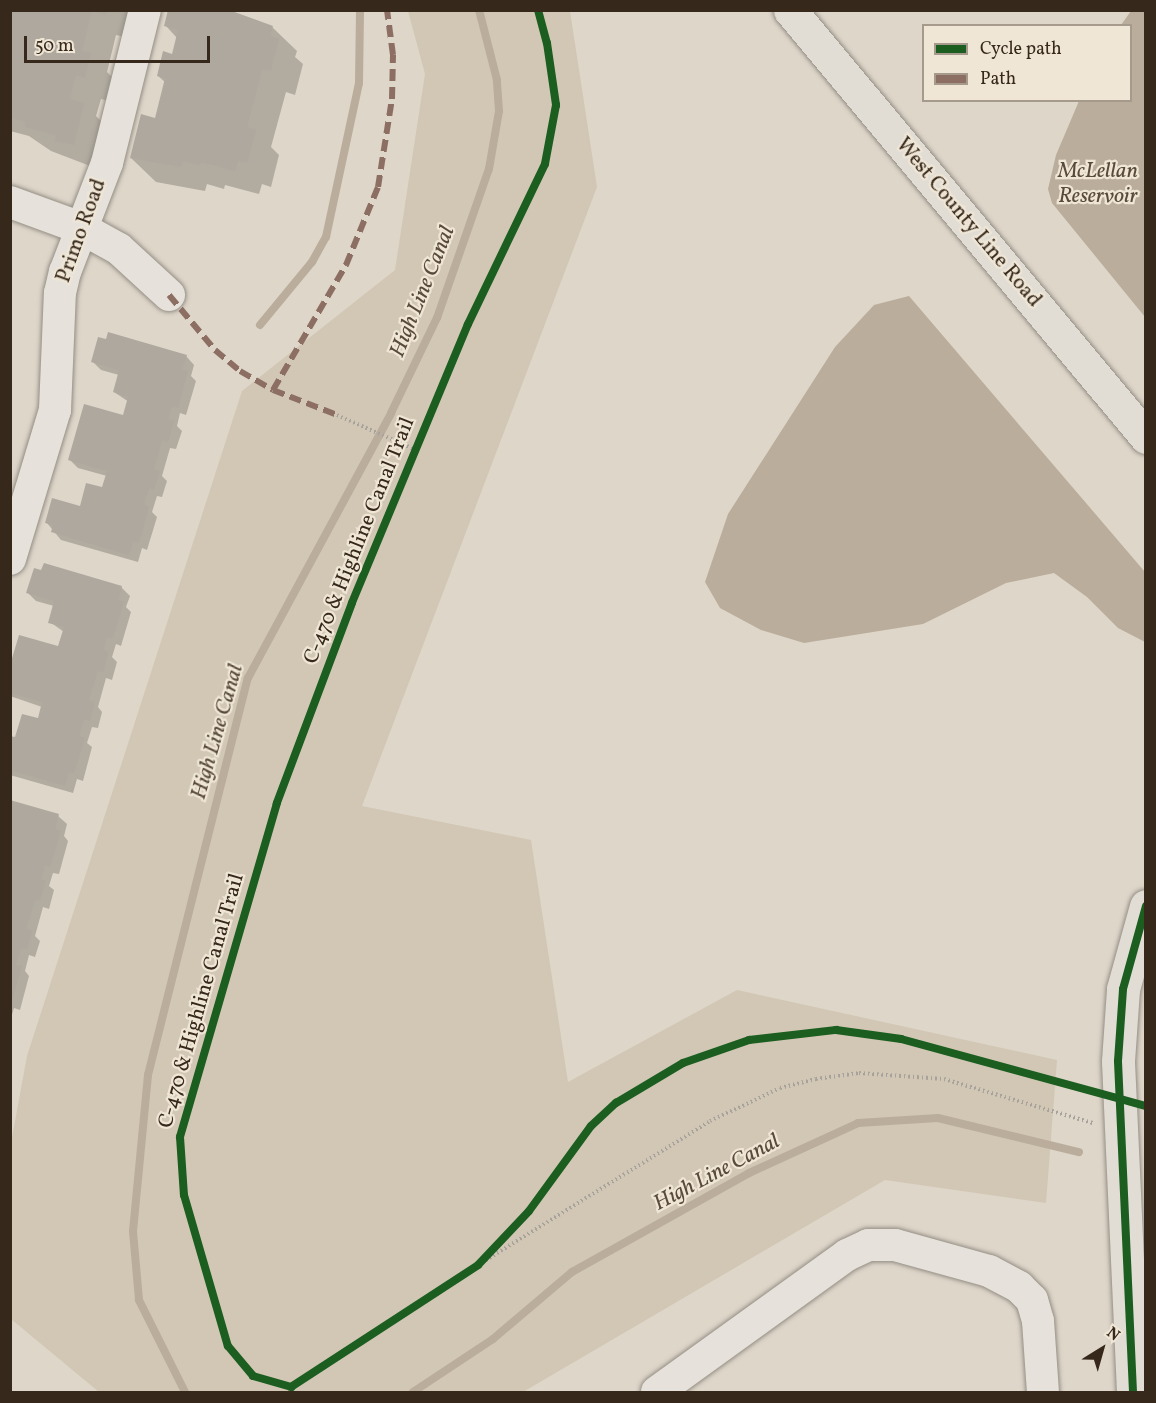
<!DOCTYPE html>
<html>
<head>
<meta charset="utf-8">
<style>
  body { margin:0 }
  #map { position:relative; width:1156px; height:1403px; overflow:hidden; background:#ded6c9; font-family:Vollkorn,serif }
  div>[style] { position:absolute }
  .green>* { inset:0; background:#d2c7b5 }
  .water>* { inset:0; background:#baad9c }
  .shadow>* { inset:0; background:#0003 }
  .stream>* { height:8px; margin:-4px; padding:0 4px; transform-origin:4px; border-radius:4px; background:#baad9c }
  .building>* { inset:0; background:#aea89f }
  .path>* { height:4px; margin-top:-2px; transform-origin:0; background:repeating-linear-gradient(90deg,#a7a29b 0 1.5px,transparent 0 4.5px) }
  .roads { filter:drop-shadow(0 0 2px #948e85) drop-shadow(0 0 2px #948e85) }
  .minor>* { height:32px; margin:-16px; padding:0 16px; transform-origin:16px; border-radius:16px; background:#e6e2db }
  .major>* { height:33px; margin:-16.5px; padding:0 16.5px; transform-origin:16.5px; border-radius:16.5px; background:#e1ddd5 }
  .quiet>* { height:6px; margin-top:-3px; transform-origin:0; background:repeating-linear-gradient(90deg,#8d6e63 0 12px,transparent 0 18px) }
  .cycleway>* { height:8px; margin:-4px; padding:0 4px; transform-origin:4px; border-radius:4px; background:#1b5e20 }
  span { translate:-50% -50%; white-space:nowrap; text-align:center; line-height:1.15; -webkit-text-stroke:4.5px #efe6d6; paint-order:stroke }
  .street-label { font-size:21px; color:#36281b }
  .water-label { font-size:22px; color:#594b3c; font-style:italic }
  .frame { position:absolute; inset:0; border:12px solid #36281b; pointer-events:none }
  .legend { position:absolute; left:922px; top:24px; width:210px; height:78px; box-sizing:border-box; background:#efe6d6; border:2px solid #a59a8b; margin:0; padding:8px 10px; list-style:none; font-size:18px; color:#36281b }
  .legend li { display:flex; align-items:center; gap:12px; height:30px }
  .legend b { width:30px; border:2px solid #a59a8b }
  .north { position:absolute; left:1072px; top:1319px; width:60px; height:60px; -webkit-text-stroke:4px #efe6d6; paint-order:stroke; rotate:37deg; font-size:16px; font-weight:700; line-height:24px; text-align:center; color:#36281b }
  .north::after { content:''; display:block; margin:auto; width:21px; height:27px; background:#36281b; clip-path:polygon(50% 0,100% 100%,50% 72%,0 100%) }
  .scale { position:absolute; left:24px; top:36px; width:186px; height:27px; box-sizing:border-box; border:3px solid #36281b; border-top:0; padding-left:8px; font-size:18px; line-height:21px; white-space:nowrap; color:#36281b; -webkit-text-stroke:4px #efe6d6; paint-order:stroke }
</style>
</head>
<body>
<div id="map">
  <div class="green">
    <i style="clip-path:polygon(408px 11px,570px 11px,597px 187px,362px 806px,531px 840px,568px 1082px,737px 990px,1057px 1060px,1046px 1203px,885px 1180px,523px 1392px,99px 1392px,11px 1319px,11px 1143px,27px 1056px,242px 391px,395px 270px,425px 74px)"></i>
  </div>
  <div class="water">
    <i style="clip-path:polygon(1131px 11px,1146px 11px,1145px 317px,1052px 203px,1048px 189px,1056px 155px,1079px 101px,1130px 100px,1130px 26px,1121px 25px)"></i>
    <i style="clip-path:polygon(909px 296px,1145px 572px,1145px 642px,1118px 628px,1087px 597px,1054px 573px,1006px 583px,923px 624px,804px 643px,761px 630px,720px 608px,705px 582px,728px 514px,835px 347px,874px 305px)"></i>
  </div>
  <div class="shadow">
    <i style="clip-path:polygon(10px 10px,137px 10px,130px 38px,116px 35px,107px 72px,114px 79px,109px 101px,101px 99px,96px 116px,108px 128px,98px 169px,51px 151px,29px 136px,10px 131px)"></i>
    <i style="clip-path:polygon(166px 26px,272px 27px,297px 51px,295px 57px,303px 64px,295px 95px,286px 92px,271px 147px,279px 155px,271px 187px,262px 184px,259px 194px,225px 185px,224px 189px,207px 184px,205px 191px,156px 182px,131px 158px,156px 120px,166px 83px,158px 76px,173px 56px,177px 38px)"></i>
    <i style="clip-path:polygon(186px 356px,194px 365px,191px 376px,196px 381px,186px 415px,180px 413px,177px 426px,182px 431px,176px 449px,170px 448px,162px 476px,167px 481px,162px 497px,157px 496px,152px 512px,157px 517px,147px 550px,142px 548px,138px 562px,61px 540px,47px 523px,81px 508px,103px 489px,107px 476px,78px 468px,69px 459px,124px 417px,129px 402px,114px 392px,119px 375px,101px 370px,93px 362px)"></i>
    <i style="clip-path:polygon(121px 587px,130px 596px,126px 607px,131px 612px,121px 646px,116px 644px,112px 657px,117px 662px,112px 680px,106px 678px,98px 707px,102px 712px,98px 728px,92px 727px,87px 743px,92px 747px,83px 781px,77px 779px,73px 793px,10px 775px,10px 738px,16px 739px,39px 720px,42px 707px,10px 696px,10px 671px,59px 648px,64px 632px,50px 622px,54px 606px,36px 601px,28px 593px)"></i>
    <i style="clip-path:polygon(10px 802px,58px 816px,67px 824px,64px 836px,68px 841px,59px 874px,53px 873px,49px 886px,54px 890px,49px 909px,43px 907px,35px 936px,40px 941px,35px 957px,29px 955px,25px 971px,29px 976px,20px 1010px,14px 1008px,10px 1021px)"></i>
  </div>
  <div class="stream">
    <i style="left:260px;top:325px;width:82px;rotate:-50.5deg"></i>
    <i style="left:312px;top:262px;width:29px;rotate:-61deg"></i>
    <i style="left:326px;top:237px;width:157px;rotate:-77.9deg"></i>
    <i style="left:359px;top:83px;width:73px;rotate:-89.2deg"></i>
    <i style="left:185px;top:1392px;width:103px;rotate:-116.6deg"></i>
    <i style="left:139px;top:1300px;width:69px;rotate:-95deg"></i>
    <i style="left:133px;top:1231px;width:157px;rotate:-84.5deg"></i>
    <i style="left:148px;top:1075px;width:409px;rotate:-75.9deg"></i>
    <i style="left:248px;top:678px;width:301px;rotate:-61.6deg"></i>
    <i style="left:391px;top:413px;width:106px;rotate:-64.2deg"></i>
    <i style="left:437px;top:318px;width:158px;rotate:-70.8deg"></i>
    <i style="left:489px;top:169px;width:59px;rotate:-80.2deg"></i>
    <i style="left:499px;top:111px;width:31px;rotate:-94deg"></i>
    <i style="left:497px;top:80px;width:72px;rotate:-104.4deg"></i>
    <i style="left:413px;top:1392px;width:96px;rotate:-33.5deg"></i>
    <i style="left:493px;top:1339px;width:104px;rotate:-40.3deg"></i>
    <i style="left:572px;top:1272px;width:203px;rotate:-29.2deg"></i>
    <i style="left:749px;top:1173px;width:120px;rotate:-24.6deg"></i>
    <i style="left:858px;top:1123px;width:80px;rotate:-3.6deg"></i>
    <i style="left:938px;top:1118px;width:145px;rotate:13.6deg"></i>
  </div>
  <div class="building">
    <i style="clip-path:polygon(10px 10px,107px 10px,106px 15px,92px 11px,82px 51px,91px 53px,85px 78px,76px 75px,70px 99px,84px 103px,74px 145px,55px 141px,56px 135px,25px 127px,26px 122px,10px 118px)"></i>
    <i style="clip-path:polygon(168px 10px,229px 10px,273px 26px,270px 36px,279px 39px,271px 71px,262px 69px,247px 127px,256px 130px,247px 163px,238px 161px,235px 171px,201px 162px,200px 165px,183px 161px,181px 167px,130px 158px,141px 114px,155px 118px,165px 78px,157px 76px,163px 51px,172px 54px,178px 30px,164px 26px)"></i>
    <i style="clip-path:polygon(108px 332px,187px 355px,182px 370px,188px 371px,178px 408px,172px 406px,168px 419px,174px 421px,168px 442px,162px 440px,154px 470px,160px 471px,154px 490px,149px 488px,144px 505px,149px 507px,139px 543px,133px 541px,129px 555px,51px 532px,53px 525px,45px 523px,52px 498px,80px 506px,86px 483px,102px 487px,107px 471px,68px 460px,84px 404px,123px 415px,128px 397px,113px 392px,119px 370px,91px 362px,98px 337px,106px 339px)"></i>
    <i style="clip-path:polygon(44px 563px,122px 586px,118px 600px,124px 602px,113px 638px,107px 637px,103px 650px,109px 652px,103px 672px,98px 671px,89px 700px,95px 702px,90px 721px,84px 719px,79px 736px,85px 738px,74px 773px,69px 772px,65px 786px,10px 770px,10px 736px,15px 737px,22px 714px,38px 718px,42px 702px,10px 693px,10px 665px,19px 635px,58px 646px,64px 627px,48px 623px,54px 601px,26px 593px,34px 568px,41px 570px)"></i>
    <i style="clip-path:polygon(10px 800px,59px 814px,55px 829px,61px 831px,50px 867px,45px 865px,41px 879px,46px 881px,40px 901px,35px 900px,26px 929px,32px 931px,27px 949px,21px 948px,16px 965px,22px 966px,11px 1004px)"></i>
  </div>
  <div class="path">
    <i style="left:337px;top:415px;width:86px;rotate:23.9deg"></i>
    <i style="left:478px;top:1265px;width:273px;rotate:-31.8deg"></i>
    <i style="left:710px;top:1121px;width:77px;rotate:-25.2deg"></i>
    <i style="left:780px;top:1088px;width:37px;rotate:-14deg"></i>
    <i style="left:816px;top:1079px;width:43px;rotate:-7.9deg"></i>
    <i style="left:859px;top:1073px;width:85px;rotate:4deg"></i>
    <i style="left:944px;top:1079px;width:155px;rotate:16.5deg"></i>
  </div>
  <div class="roads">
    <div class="minor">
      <i style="left:10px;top:202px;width:76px;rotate:20.1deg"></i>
      <i style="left:81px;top:228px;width:43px;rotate:28.9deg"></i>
      <i style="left:119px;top:249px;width:68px;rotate:42.6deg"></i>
      <i style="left:10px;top:559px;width:156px;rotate:-73.2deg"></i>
      <i style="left:55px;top:410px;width:117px;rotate:-87.6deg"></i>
      <i style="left:60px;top:293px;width:22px;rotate:-77deg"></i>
      <i style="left:65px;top:272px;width:117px;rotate:-68.9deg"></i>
      <i style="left:107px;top:163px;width:158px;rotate:-76.1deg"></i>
      <i style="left:657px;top:1392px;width:234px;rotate:-35.8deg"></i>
      <i style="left:847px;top:1255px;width:23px;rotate:-25deg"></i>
      <i style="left:868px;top:1245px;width:27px"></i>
      <i style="left:895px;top:1245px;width:98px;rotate:15.5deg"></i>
      <i style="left:989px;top:1271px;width:34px;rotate:28deg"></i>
      <i style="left:1019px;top:1287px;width:18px;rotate:45deg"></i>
      <i style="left:1032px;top:1300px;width:22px;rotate:74deg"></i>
      <i style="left:1038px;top:1321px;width:71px;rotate:86deg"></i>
    </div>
    <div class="major">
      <i style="left:790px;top:10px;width:556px;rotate:50.18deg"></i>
      <i style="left:1133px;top:1392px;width:331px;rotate:-92.6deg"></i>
      <i style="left:1118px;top:1061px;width:72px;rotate:-86deg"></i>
      <i style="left:1123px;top:989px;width:86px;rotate:-74.5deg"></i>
    </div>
  </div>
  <div class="quiet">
    <i style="left:169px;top:295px;width:72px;rotate:50.1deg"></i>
    <i style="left:215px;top:350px;width:33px;rotate:40deg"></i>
    <i style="left:240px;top:371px;width:38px;rotate:30deg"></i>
    <i style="left:273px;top:390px;width:69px;rotate:21.3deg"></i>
    <i style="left:273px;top:390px;width:145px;rotate:-59.7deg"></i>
    <i style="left:346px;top:265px;width:84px;rotate:-67.7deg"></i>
    <i style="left:378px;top:187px;width:89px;rotate:-81deg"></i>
    <i style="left:392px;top:99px;width:44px;rotate:-88.7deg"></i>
    <i style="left:393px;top:55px;width:45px;rotate:-97.6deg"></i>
  </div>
  <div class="cycleway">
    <i style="left:538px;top:10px;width:34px;rotate:75deg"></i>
    <i style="left:547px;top:43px;width:63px;rotate:81.7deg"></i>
    <i style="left:556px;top:105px;width:60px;rotate:100.6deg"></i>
    <i style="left:545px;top:164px;width:178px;rotate:115.7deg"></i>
    <i style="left:468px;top:324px;width:302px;rotate:112.6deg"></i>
    <i style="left:352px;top:603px;width:214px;rotate:110.6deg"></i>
    <i style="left:277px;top:803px;width:348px;rotate:106.2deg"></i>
    <i style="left:180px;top:1137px;width:58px;rotate:86.1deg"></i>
    <i style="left:184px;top:1195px;width:157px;rotate:73.8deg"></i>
    <i style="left:228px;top:1346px;width:39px;rotate:50deg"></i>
    <i style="left:253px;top:1376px;width:40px;rotate:16deg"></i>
    <i style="left:291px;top:1387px;width:223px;rotate:-33.1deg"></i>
    <i style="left:478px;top:1265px;width:74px;rotate:-46.6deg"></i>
    <i style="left:529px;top:1211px;width:105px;rotate:-53.9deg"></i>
    <i style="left:591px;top:1126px;width:34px;rotate:-43deg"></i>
    <i style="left:616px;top:1103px;width:78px;rotate:-30.8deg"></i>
    <i style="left:683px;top:1063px;width:70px;rotate:-19.2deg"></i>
    <i style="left:749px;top:1040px;width:88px;rotate:-6.6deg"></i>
    <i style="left:836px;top:1030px;width:66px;rotate:7.9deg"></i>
    <i style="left:901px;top:1039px;width:254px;rotate:15.3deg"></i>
    <i style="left:1133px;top:1392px;width:331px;rotate:-92.6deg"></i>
    <i style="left:1118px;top:1061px;width:72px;rotate:-86deg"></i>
    <i style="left:1123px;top:989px;width:86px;rotate:-74.5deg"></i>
  </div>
  <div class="street-label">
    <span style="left:968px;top:223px;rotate:50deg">West County Line Road</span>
    <span style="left:82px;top:231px;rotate:-70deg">Primo Road</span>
    <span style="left:360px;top:541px;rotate:-68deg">C-470 &amp; Highline Canal Trail</span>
    <span style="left:202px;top:1001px;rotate:-74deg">C-470 &amp; Highline Canal Trail</span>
  </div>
  <div class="water-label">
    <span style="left:1098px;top:184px">McLellan<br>Reservoir</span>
    <span style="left:423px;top:292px;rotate:-68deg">High Line Canal</span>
    <span style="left:218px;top:732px;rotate:-74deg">High Line Canal</span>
    <span style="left:717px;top:1173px;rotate:-28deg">High Line Canal</span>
  </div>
  <div class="frame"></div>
  <ul class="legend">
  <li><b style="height:8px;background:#1b5e20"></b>Cycle path</li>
  <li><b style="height:8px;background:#8d6e63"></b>Path</li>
  </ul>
  <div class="north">N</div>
  <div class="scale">50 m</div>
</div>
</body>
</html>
